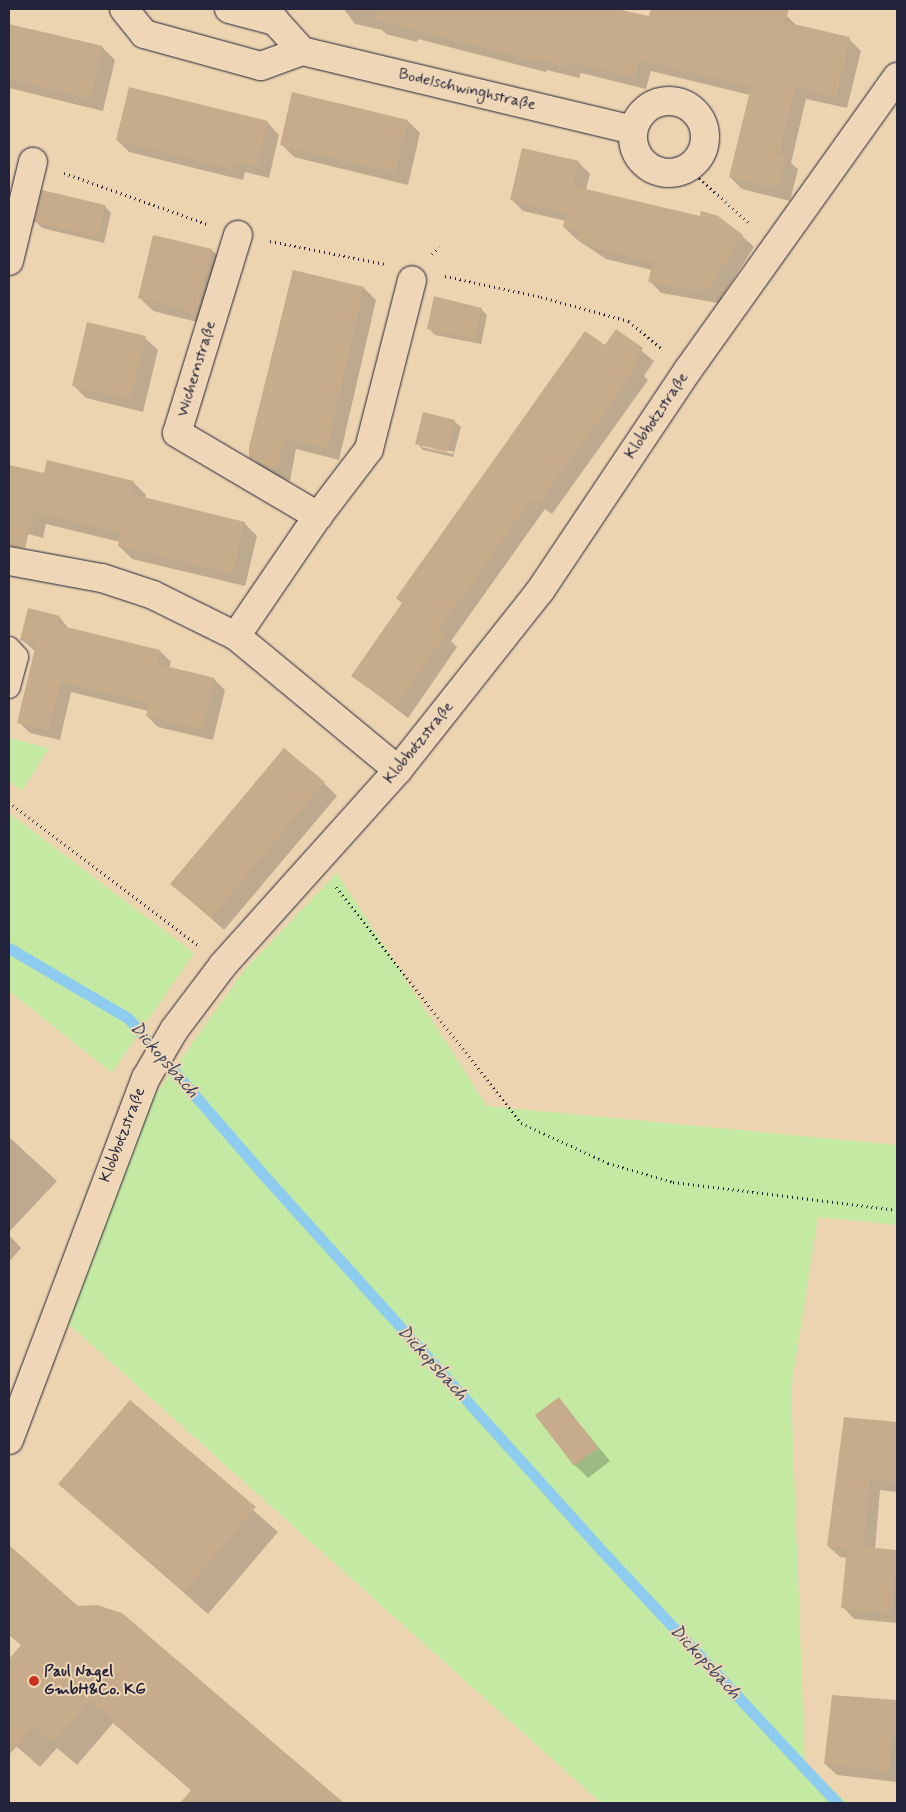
<!DOCTYPE html>
<html>
<head>
<meta charset="utf-8">
<style>
  body { margin:0 }
  #map { position:relative; width:906px; height:1812px; overflow:hidden; background:#edd4b1; font-family:Mynerve,sans-serif }
  div>[style] { position:absolute }
  .green>* { inset:0; background:#c4e9a3 }
  .shadow>* { inset:0; background:#0003 }
  .stream>* { height:11px; margin:-5.5px; padding:0 5.5px; transform-origin:5.5px; border-radius:5.5px; background:#8eccef }
  .building>* { inset:0; background:#c7ac8b }
  .path>* { height:3px; margin-top:-1.5px; transform-origin:0; background:repeating-linear-gradient(90deg,#22223b 0 1px,transparent 0 5px) }
  .roads { filter:drop-shadow(0 0 1px #22223b) drop-shadow(0 0 1px #22223b) }
  .lane>* { height:22px; margin:-11px; padding:0 11px; transform-origin:11px; border-radius:11px; background:#eed6b6 }
  .street>* { height:28px; margin:-14px; padding:0 14px; transform-origin:14px; border-radius:14px; background:#eed6b6 }
  .street>.ring { margin:-14px; padding:0; box-sizing:content-box; background:none; border:28px solid #eed6b6; border-radius:50% }
  .dots>* { width:14px; height:14px; translate:-50% -50%; box-sizing:border-box; border:2px solid #eed6b6; border-radius:50% }
  span { translate:-50% -50%; white-space:nowrap; text-align:center; line-height:1.15; -webkit-text-stroke:4px #eed6b6; paint-order:stroke }
  .street-label { font-size:16px; color:#22223b }
  .poi-label { font-size:16px; color:#22223b; font-weight:700 }
  .left { translate:0 -50%; text-align:left }
  .water-label { font-size:18px; color:#38445f; font-style:italic }
  .frame { position:absolute; inset:0; border:10px solid #22223b; pointer-events:none }
</style>
</head>
<body>
<div id="map">
  <div class="green">
    <i style="clip-path:polygon(9px 738px,49px 748px,22px 791px,9px 781px)"></i>
    <i style="clip-path:polygon(9px 813px,194px 953px,112px 1073px,9px 991px)"></i>
    <i style="clip-path:polygon(337px 873px,487px 1106px,897px 1145px,897px 1225px,818px 1217px,791px 1389px,805px 1764px,848px 1803px,601px 1803px,64px 1320px,153px 1098px,246px 968px)"></i>
  </div>
  <div class="shadow">
    <i style="clip-path:polygon(344px 9px,612px 9px,650px 18px,652px 9px,689px 9px,753px 24px,756px 9px,766px 9px,787px 16px,797px 26px,849px 39px,861px 51px,847px 108px,806px 99px,791px 163px,798px 169px,790px 201px,742px 189px,730px 177px,750px 95px,651px 71px,646px 89px,581px 73px,579px 78px,547px 70px,546px 72px,418px 39px,417px 42px,386px 34px,382px 30px,355px 24px)"></i>
    <i style="clip-path:polygon(9px 25px,102px 47px,115px 60px,103px 111px,9px 88px)"></i>
    <i style="clip-path:polygon(408px 121px,420px 133px,408px 185px,294px 157px,281px 144px)"></i>
    <i style="clip-path:polygon(267px 122px,279px 135px,269px 178px,245px 172px,243px 180px,129px 152px,117px 140px)"></i>
    <i style="clip-path:polygon(578px 162px,590px 174px,586px 190px,742px 236px,754px 247px,718px 303px,661px 293px,650px 281px,652px 270px,606px 259px,576px 239px,564px 227px,566px 221px,523px 211px,511px 199px)"></i>
    <i style="clip-path:polygon(43px 192px,105px 206px,111px 213px,104px 243px,42px 228px,36px 222px)"></i>
    <i style="clip-path:polygon(154px 236px,212px 250px,225px 263px,209px 325px,153px 311px,140px 298px)"></i>
    <i style="clip-path:polygon(364px 288px,376px 300px,339px 460px,296px 449px,290px 481px,263px 469px,251px 457px)"></i>
    <i style="clip-path:polygon(481px 309px,487px 315px,481px 344px,435px 335px,428px 328px)"></i>
    <i style="clip-path:polygon(617px 331px,654px 361px,644px 376px,648px 380px,552px 514px,545px 509px,451px 641px,457px 647px,408px 718px,353px 676px)"></i>
    <i style="clip-path:polygon(145px 338px,158px 350px,143px 412px,86px 398px,73px 385px)"></i>
    <i style="clip-path:polygon(evenodd,454px 421px,461px 427px,453px 457px,423px 450px,417px 443px,454px 421px,422px 444px,454px 452px,453px 454px,422px 447px,422px 444px)"></i>
    <i style="clip-path:polygon(9px 466px,45px 474px,133px 482px,146px 495px,145px 499px,244px 523px,257px 536px,245px 586px,132px 559px,119px 546px,120px 542px,46px 524px,43px 538px,9px 529px)"></i>
    <i style="clip-path:polygon(59px 617px,70px 630px,160px 651px,171px 662px,169px 668px,214px 679px,225px 690px,213px 740px,158px 727px,147px 716px,148px 711px,71px 692px,60px 740px,30px 733px,19px 722px,35px 651px,22px 640px)"></i>
    <i style="clip-path:polygon(324px 783px,337px 796px,224px 930px,171px 883px)"></i>
    <i style="clip-path:polygon(9px 1137px,57px 1181px,9px 1232px)"></i>
    <i style="clip-path:polygon(9px 1235px,21px 1248px,9px 1262px)"></i>
    <i style="clip-path:polygon(559px 1399px,610px 1461px,588px 1478px,575px 1465px)"></i>
    <i style="clip-path:polygon(130px 1402px,278px 1532px,208px 1614px,60px 1484px)"></i>
    <i style="clip-path:polygon(845px 1419px,897px 1424px,897px 1492px,880px 1490px,875px 1549px,897px 1551px,897px 1623px,854px 1619px,843px 1607px,847px 1558px,840px 1557px,828px 1546px)"></i>
    <i style="clip-path:polygon(9px 1547px,77px 1607px,122px 1614px,342px 1803px,182px 1803px,192px 1791px,113px 1723px,77px 1765px,57px 1748px,40px 1767px,9px 1740px,9px 1678px,13px 1673px,9px 1669px,9px 1661px,22px 1646px,9px 1635px)"></i>
    <i style="clip-path:polygon(833px 1696px,897px 1702px,897px 1782px,837px 1775px,825px 1764px)"></i>
  </div>
  <div class="stream">
    <i style="left:9px;top:948px;width:138px;rotate:30.5deg"></i>
    <i style="left:128px;top:1018px;width:202px;rotate:49.2deg"></i>
    <i style="left:260px;top:1171px;width:513px;rotate:48deg"></i>
    <i style="left:603px;top:1552px;width:343px;rotate:47deg"></i>
  </div>
  <div class="building">
    <i style="clip-path:polygon(376px 9px,616px 9px,649px 16px,651px 9px,789px 9px,785px 22px,850px 37px,836px 97px,795px 87px,779px 155px,787px 156px,778px 189px,729px 177px,751px 87px,639px 60px,635px 78px,569px 62px,567px 67px,535px 58px,535px 61px,375px 20px)"></i>
    <i style="clip-path:polygon(9px 24px,103px 46px,90px 99px,9px 79px)"></i>
    <i style="clip-path:polygon(129px 87px,268px 121px,257px 167px,233px 161px,231px 169px,116px 140px)"></i>
    <i style="clip-path:polygon(292px 92px,408px 120px,395px 173px,280px 145px)"></i>
    <i style="clip-path:polygon(522px 148px,579px 161px,573px 186px,700px 216px,701px 211px,718px 216px,743px 235px,706px 292px,648px 282px,653px 262px,593px 248px,594px 244px,578px 240px,580px 232px,563px 227px,566px 213px,510px 200px)"></i>
    <i style="clip-path:polygon(42px 190px,105px 205px,98px 237px,34px 222px)"></i>
    <i style="clip-path:polygon(153px 235px,212px 249px,197px 313px,138px 298px)"></i>
    <i style="clip-path:polygon(293px 270px,364px 287px,327px 448px,284px 438px,277px 470px,249px 458px,249px 447px)"></i>
    <i style="clip-path:polygon(434px 296px,482px 308px,474px 339px,427px 329px)"></i>
    <i style="clip-path:polygon(87px 322px,146px 336px,130px 400px,72px 386px)"></i>
    <i style="clip-path:polygon(616px 329px,643px 348px,632px 364px,637px 367px,539px 503px,532px 498px,439px 630px,446px 634px,395px 707px,351px 676px,402px 603px,396px 598px,585px 331px,605px 345px)"></i>
    <i style="clip-path:polygon(423px 412px,455px 420px,447px 452px,415px 444px)"></i>
    <i style="clip-path:polygon(47px 460px,134px 481px,131px 494px,245px 522px,232px 574px,118px 546px,121px 533px,34px 512px,25px 548px,9px 546px,9px 465px,44px 473px)"></i>
    <i style="clip-path:polygon(28px 608px,60px 616px,58px 625px,160px 650px,157px 664px,215px 678px,202px 730px,146px 716px,149px 703px,60px 682px,49px 730px,17px 723px,36px 644px,20px 640px)"></i>
    <i style="clip-path:polygon(284px 748px,325px 782px,211px 918px,170px 884px)"></i>
    <i style="clip-path:polygon(559px 1397px,598px 1448px,574px 1466px,535px 1415px)"></i>
    <i style="clip-path:polygon(130px 1400px,256px 1507px,184px 1592px,58px 1484px)"></i>
    <i style="clip-path:polygon(844px 1417px,897px 1422px,897px 1482px,869px 1479px,864px 1547px,897px 1550px,892px 1613px,841px 1608px,847px 1548px,827px 1546px)"></i>
    <i style="clip-path:polygon(9px 1545px,78px 1606px,97px 1605px,122px 1613px,344px 1803px,180px 1803px,192px 1789px,89px 1701px,53px 1743px,34px 1727px,9px 1755px,9px 1659px,21px 1645px,9px 1634px)"></i>
    <i style="clip-path:polygon(832px 1695px,897px 1700px,897px 1734px,893px 1734px,889px 1772px,824px 1764px)"></i>
  </div>
  <div class="path">
    <i style="left:688px;top:168px;width:85px;rotate:42.1deg"></i>
    <i style="left:64px;top:173px;width:152px;rotate:19.6deg"></i>
    <i style="left:270px;top:241px;width:117px;rotate:11.3deg"></i>
    <i style="left:432px;top:254px;width:10px;rotate:-45deg"></i>
    <i style="left:445px;top:276px;width:98px;rotate:12.3deg"></i>
    <i style="left:541px;top:297px;width:91px;rotate:15.3deg"></i>
    <i style="left:629px;top:321px;width:43px;rotate:40.3deg"></i>
    <i style="left:9px;top:802px;width:236px;rotate:37.1deg"></i>
    <i style="left:336px;top:887px;width:300px;rotate:51.9deg"></i>
    <i style="left:521px;top:1123px;width:96px;rotate:24.7deg"></i>
    <i style="left:608px;top:1163px;width:68px;rotate:16.3deg"></i>
    <i style="left:673px;top:1182px;width:226px;rotate:7.1deg"></i>
  </div>
  <div class="roads">
    <div class="lane">
      <i style="left:9px;top:648px;width:12px;rotate:48deg"></i>
      <i style="left:17px;top:657px;width:31px;rotate:105deg"></i>
    </div>
    <div class="street">
      <i style="left:124px;top:9px;width:32px;rotate:51deg"></i>
      <i style="left:144px;top:34px;width:121px;rotate:15.3deg"></i>
      <i style="left:261px;top:66px;width:44px;rotate:-20.1deg"></i>
      <i style="left:302px;top:51px;width:340px;rotate:13.4deg"></i>
      <i style="left:229px;top:9px;width:48px;rotate:14.6deg"></i>
      <i style="left:275px;top:21px;width:40px;rotate:48deg"></i>
      <i class="ring" style="left:633px;top:101px;width:44px;height:44px"></i>
      <i style="left:238px;top:235px;width:207px;rotate:107.1deg"></i>
      <i style="left:177px;top:433px;width:164px;rotate:30.5deg"></i>
      <i style="left:9px;top:261px;width:102px;rotate:-76.4deg"></i>
      <i style="left:9px;top:561px;width:95px;rotate:10.4deg"></i>
      <i style="left:102px;top:578px;width:54px;rotate:18.4deg"></i>
      <i style="left:153px;top:595px;width:93px;rotate:26.3deg"></i>
      <i style="left:236px;top:636px;width:210px;rotate:39.6deg"></i>
      <i style="left:236px;top:636px;width:145px;rotate:-55.7deg"></i>
      <i style="left:318px;top:516px;width:84px;rotate:-52.7deg"></i>
      <i style="left:369px;top:449px;width:174px;rotate:-75.7deg"></i>
      <i style="left:9px;top:1440px;width:387px;rotate:-69.3deg"></i>
      <i style="left:146px;top:1078px;width:56px;rotate:-59.7deg"></i>
      <i style="left:174px;top:1030px;width:81px;rotate:-53deg"></i>
      <i style="left:223px;top:965px;width:262px;rotate:-48.1deg"></i>
      <i style="left:398px;top:770px;width:228px;rotate:-51.6deg"></i>
      <i style="left:540px;top:591px;width:266px;rotate:-56.2deg"></i>
      <i style="left:688px;top:370px;width:360px;rotate:-54.5deg"></i>
    </div>
  </div>
  <div class="dots">
    <i style="left:34px;top:1681px;background:#c8321e"></i>
  </div>
  <div class="street-label">
    <span style="left:467px;top:90px;rotate:13deg">Bodelschwinghstraße</span>
    <span style="left:197px;top:369px;rotate:-73deg">Wichernstraße</span>
    <span style="left:657px;top:416px;rotate:-56deg">Klobbotzstraße</span>
    <span style="left:419px;top:743px;rotate:-51deg">Klobbotzstraße</span>
    <span style="left:123px;top:1135px;rotate:-69deg">Klobbotzstraße</span>
  </div>
  <div class="poi-label">
    <span class="left" style="left:44px;top:1681px">Paul Nagel<br>GmbH&amp;Co. KG</span>
  </div>
  <div class="water-label">
    <span style="left:164px;top:1060px;rotate:49deg">Dickopsbach</span>
    <span style="left:432px;top:1363px;rotate:48deg">Dickopsbach</span>
    <span style="left:705px;top:1662px;rotate:47deg">Dickopsbach</span>
  </div>
  <div class="frame"></div>
</div>
</body>
</html>
